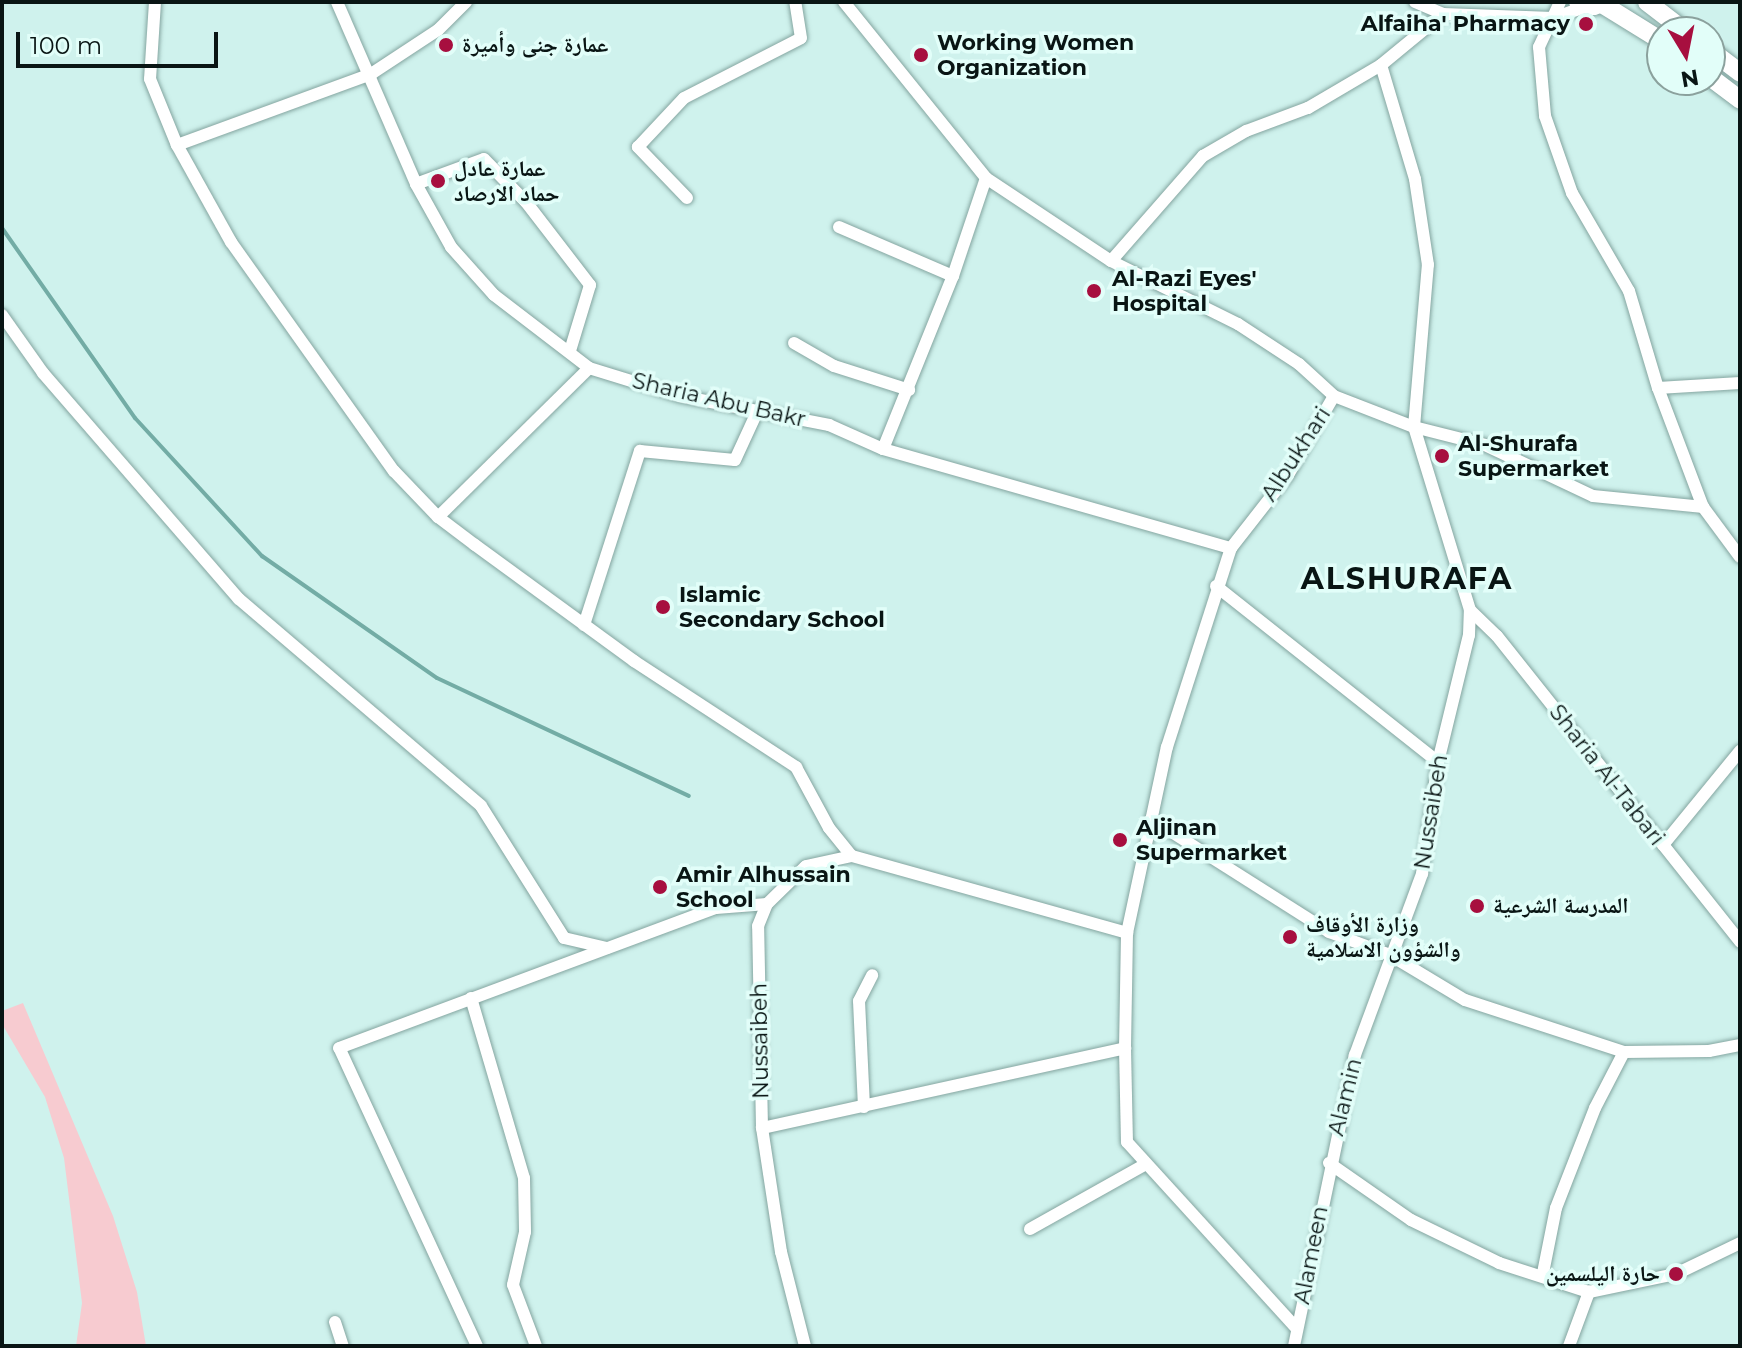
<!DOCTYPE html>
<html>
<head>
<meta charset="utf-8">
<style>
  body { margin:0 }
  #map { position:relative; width:1742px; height:1348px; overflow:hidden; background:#cff2ed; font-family:Montserrat,"Noto Naskh Arabic",sans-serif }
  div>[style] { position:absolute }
  .green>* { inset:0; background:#f7cbd0 }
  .stream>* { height:4px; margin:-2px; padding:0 2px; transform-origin:2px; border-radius:2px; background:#73aca5 }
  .roads { filter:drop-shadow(0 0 2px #84a5a0) drop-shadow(0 0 2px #84a5a0) }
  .minor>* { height:12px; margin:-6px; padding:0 6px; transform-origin:6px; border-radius:6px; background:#fff }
  .secondary>* { height:18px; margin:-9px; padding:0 9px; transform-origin:9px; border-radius:9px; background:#fff }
  .dots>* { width:22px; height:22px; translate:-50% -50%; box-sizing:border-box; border:4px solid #e2fef9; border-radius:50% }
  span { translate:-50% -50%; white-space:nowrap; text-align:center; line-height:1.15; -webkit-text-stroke:7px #e2fef9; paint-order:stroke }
  .poi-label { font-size:22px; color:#091514; font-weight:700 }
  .right { translate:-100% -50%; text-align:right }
  .left { translate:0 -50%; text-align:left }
  .street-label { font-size:22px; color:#091514 }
  .district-label { font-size:30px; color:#091514; font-weight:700; letter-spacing:2px }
  .frame { position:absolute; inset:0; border:4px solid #091514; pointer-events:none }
  .north { position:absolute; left:1646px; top:16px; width:80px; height:80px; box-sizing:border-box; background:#e2fef9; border:2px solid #8ba19d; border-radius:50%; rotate:170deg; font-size:22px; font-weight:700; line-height:32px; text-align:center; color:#091514 }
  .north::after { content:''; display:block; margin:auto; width:28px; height:36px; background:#a70f3f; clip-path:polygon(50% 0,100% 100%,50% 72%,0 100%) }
  .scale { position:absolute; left:16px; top:32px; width:202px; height:36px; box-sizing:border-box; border:4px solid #091514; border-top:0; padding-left:10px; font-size:24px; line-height:28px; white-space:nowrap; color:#091514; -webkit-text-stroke:6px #e2fef9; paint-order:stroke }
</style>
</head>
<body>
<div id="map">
  <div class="green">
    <i style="clip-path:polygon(23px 1003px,113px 1216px,137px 1292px,146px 1346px,76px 1346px,82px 1303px,64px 1158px,45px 1097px,2px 1024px,2px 1011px)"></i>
  </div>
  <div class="stream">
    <i style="left:2px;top:228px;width:232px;rotate:55deg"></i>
    <i style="left:135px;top:418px;width:188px;rotate:47.4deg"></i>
    <i style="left:262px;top:556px;width:213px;rotate:34.9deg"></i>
    <i style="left:437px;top:678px;width:278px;rotate:25.1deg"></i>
  </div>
  <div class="roads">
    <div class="minor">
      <i style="left:155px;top:2px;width:77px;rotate:93.7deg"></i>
      <i style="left:150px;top:79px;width:71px;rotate:67.8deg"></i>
      <i style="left:177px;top:145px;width:111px;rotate:60.9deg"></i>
      <i style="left:231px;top:242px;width:281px;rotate:54.6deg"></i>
      <i style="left:394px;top:471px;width:64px;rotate:46.3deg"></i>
      <i style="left:438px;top:517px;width:46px;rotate:37.1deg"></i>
      <i style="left:475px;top:545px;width:197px;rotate:36.1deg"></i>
      <i style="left:634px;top:661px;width:194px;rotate:33.2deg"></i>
      <i style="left:796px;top:767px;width:69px;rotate:61.6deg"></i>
      <i style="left:829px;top:828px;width:36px;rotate:51deg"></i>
      <i style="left:337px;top:2px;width:198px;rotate:66.5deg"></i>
      <i style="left:416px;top:184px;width:72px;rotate:60.9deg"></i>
      <i style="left:451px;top:247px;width:64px;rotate:48.1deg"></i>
      <i style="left:494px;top:295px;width:120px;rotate:37.5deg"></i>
      <i style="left:589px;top:368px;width:95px;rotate:17.1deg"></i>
      <i style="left:680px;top:396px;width:152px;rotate:11deg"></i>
      <i style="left:829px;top:425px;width:59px;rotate:24deg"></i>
      <i style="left:883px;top:449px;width:187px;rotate:-68deg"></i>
      <i style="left:953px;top:276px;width:103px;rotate:-71.4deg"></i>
      <i style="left:844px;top:2px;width:226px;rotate:51.1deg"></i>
      <i style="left:986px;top:178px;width:150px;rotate:33.6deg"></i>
      <i style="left:1111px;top:261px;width:140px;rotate:-48.8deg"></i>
      <i style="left:1203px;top:156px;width:50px;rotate:-30.2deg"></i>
      <i style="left:1246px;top:131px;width:66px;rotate:-20.4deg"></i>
      <i style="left:1308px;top:108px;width:85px;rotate:-30.5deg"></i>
      <i style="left:1381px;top:65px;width:80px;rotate:-39.4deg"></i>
      <i style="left:1415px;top:2px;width:30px;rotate:23deg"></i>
      <i style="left:1443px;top:14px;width:110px;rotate:2.1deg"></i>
      <i style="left:1553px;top:18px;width:36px;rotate:-19deg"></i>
      <i style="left:1560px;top:2px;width:50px;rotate:115deg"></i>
      <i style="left:1539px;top:47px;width:69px;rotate:85deg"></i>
      <i style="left:1545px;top:116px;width:82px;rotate:70.7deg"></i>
      <i style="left:1572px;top:193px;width:113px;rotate:59.8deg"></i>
      <i style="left:1629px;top:291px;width:101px;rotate:73.4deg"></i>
      <i style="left:1658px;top:388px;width:127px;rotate:69.3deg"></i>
      <i style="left:1703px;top:507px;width:62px;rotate:53.5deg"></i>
      <i style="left:177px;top:145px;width:207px;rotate:-20.1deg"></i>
      <i style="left:371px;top:74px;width:80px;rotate:-33.3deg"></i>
      <i style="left:438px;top:30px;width:40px;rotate:-45deg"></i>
      <i style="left:416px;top:184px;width:72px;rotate:-20.2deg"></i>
      <i style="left:484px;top:159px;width:60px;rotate:45.7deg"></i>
      <i style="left:526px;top:202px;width:105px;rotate:52.4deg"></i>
      <i style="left:590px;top:285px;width:69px;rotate:106.9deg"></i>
      <i style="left:687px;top:198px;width:71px;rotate:-133.9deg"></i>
      <i style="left:638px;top:147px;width:67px;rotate:-46.8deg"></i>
      <i style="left:684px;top:98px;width:131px;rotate:-27.1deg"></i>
      <i style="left:801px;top:38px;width:36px;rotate:-99deg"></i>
      <i style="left:839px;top:227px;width:124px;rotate:23.3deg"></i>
      <i style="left:1111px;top:261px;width:142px;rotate:26.4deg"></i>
      <i style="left:1238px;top:324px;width:73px;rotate:33.3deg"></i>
      <i style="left:1299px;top:364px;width:47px;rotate:42.4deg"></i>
      <i style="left:2px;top:315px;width:71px;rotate:54.7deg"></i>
      <i style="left:43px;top:373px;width:299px;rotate:49.1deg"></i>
      <i style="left:239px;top:599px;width:318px;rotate:40.5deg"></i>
      <i style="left:481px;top:806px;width:156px;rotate:57.8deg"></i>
      <i style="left:564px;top:938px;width:44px;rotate:13.1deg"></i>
      <i style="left:794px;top:343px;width:46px;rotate:29.9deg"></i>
      <i style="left:834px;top:366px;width:79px;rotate:17.7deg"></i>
      <i style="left:1658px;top:388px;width:82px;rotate:-3.5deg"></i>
      <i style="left:1414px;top:427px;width:73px;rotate:14.2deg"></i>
      <i style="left:1485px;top:445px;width:119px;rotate:25.3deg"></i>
      <i style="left:1593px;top:496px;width:111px;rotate:5.7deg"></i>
      <i style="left:883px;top:449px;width:362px;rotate:15.9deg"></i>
      <i style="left:1231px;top:548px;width:93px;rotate:-52deg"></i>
      <i style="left:1288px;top:475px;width:91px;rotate:-59.8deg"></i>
      <i style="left:1334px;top:396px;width:86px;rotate:21.2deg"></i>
      <i style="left:1414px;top:427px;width:163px;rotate:-85.1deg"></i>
      <i style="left:1428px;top:265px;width:87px;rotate:-98.6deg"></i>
      <i style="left:1415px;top:179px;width:119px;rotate:-106.6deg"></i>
      <i style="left:438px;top:517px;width:212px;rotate:-44.6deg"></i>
      <i style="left:1216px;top:586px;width:283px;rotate:38.4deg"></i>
      <i style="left:1470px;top:610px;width:37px;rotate:44deg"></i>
      <i style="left:1497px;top:636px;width:391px;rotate:51.5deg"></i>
      <i style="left:584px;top:625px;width:183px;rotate:-72.2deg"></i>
      <i style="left:640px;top:451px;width:95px;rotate:5.4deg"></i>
      <i style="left:735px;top:460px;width:55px;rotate:-65.3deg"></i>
      <i style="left:1151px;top:819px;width:211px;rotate:32.4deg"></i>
      <i style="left:1329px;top:932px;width:65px;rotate:20.7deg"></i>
      <i style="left:1390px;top:955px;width:87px;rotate:31deg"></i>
      <i style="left:1465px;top:1000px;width:167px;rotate:18.1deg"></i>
      <i style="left:1624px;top:1052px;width:85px;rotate:-0.7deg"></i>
      <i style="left:1709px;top:1051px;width:32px;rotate:-11deg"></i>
      <i style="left:1663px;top:845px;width:122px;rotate:-50.7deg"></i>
      <i style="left:471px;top:998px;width:188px;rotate:73.6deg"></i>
      <i style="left:524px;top:1178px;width:54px;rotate:88.9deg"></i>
      <i style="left:525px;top:1232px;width:54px;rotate:102.8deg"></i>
      <i style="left:513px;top:1285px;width:65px;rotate:69.3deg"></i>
      <i style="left:1125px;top:1048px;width:94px;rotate:88.8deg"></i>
      <i style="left:1127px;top:1142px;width:251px;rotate:47.7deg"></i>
      <i style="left:864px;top:1107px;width:106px;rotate:-92.7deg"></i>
      <i style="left:859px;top:1001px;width:29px;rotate:-63deg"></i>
      <i style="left:762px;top:1128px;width:372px;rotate:-12.4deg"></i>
      <i style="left:1125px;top:1048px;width:115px;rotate:-89deg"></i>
      <i style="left:1127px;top:933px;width:190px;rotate:-77.9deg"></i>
      <i style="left:1167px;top:747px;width:209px;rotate:-72.2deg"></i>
      <i style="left:1329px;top:1163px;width:100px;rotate:34.8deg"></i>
      <i style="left:1411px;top:1220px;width:98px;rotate:26deg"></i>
      <i style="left:1499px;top:1263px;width:95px;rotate:17.9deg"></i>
      <i style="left:1589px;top:1292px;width:89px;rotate:-11.7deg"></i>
      <i style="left:1676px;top:1274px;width:71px;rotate:-25.8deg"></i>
      <i style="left:1030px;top:1229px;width:133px;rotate:-29.3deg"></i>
      <i style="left:1543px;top:1273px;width:66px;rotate:-78.7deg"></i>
      <i style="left:1556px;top:1208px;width:107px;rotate:-68.7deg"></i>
      <i style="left:1595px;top:1108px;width:63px;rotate:-62.6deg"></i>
      <i style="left:335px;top:1322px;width:25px;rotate:72deg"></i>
      <i style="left:477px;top:1346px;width:328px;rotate:-114.8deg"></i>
      <i style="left:339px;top:1048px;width:402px;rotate:-20.4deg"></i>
      <i style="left:716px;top:908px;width:51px;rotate:-4.5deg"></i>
      <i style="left:805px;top:1346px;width:97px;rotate:-104.3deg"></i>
      <i style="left:781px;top:1252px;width:125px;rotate:-98.7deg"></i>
      <i style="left:762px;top:1128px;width:202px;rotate:-91.1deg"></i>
      <i style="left:758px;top:926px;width:24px;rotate:-68deg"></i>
      <i style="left:767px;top:904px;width:54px;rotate:-44.3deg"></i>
      <i style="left:806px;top:866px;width:47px;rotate:-12.3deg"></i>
      <i style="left:852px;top:856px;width:286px;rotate:15.6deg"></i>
      <i style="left:1294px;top:1346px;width:297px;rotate:-78.2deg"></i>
      <i style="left:1355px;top:1055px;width:193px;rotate:-69.7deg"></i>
      <i style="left:1422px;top:874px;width:113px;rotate:-81.9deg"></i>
      <i style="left:1438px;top:762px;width:131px;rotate:-76.3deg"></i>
      <i style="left:1469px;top:635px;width:25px;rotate:-88deg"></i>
      <i style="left:1470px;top:610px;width:191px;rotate:-107deg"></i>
      <i style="left:1569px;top:1346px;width:58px;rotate:-69.7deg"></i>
    </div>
    <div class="secondary">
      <i style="left:1578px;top:2px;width:16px;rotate:14deg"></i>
      <i style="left:1594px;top:6px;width:12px;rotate:-20deg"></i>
      <i style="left:1647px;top:2px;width:49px;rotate:37.6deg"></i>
      <i style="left:1602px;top:4px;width:70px;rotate:31.7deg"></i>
      <i style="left:1710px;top:50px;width:38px;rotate:37deg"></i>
      <i style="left:1710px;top:77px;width:38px;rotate:37deg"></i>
    </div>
  </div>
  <div class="dots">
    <i style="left:1586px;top:24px;background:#a70f3f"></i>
    <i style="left:446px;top:45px;background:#a70f3f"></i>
    <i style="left:921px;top:55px;background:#a70f3f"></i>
    <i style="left:438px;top:181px;background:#a70f3f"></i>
    <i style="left:1094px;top:291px;background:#a70f3f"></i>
    <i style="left:1442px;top:456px;background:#a70f3f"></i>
    <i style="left:663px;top:607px;background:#a70f3f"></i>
    <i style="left:1120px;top:840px;background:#a70f3f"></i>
    <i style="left:660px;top:887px;background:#a70f3f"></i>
    <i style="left:1477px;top:906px;background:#a70f3f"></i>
    <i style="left:1290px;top:937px;background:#a70f3f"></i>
    <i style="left:1676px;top:1274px;background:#a70f3f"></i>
  </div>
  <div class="poi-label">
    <span class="right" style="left:1570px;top:24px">Alfaiha' Pharmacy</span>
    <span class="left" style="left:937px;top:55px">Working Women<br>Organization</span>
    <span class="left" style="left:462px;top:45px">عمارة جنى وأميرة</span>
    <span class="left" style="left:454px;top:181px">عمارة عادل<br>حماد الارصاد</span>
    <span class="left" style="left:1112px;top:291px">Al-Razi Eyes'<br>Hospital</span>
    <span class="left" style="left:1458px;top:456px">Al-Shurafa<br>Supermarket</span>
    <span class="left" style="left:679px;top:607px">Islamic<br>Secondary School</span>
    <span class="left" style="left:1136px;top:840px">Aljinan<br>Supermarket</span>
    <span class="left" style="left:676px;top:887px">Amir Alhussain<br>School</span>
    <span class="left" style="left:1493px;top:906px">المدرسة الشرعية</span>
    <span class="left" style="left:1306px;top:937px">وزارة الأوقاف<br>والشؤون الاسلامية</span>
    <span class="right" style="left:1660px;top:1274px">حارة اليلسمين</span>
  </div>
  <div class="street-label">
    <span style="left:719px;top:400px;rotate:13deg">Sharia Abu Bakr</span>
    <span style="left:1296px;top:454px;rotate:-57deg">Albukhari</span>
    <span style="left:1607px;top:775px;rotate:52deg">Sharia Al-Tabari</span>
    <span style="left:1431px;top:812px;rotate:-81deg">Nussaibeh</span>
    <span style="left:760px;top:1041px;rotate:-91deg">Nussaibeh</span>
    <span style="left:1345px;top:1097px;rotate:-76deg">Alamin</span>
    <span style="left:1311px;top:1255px;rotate:-79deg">Alameen</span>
  </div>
  <div class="district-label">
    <span style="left:1407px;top:579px">ALSHURAFA</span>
  </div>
  <div class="frame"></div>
  <div class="north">N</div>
  <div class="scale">100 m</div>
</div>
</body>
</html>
